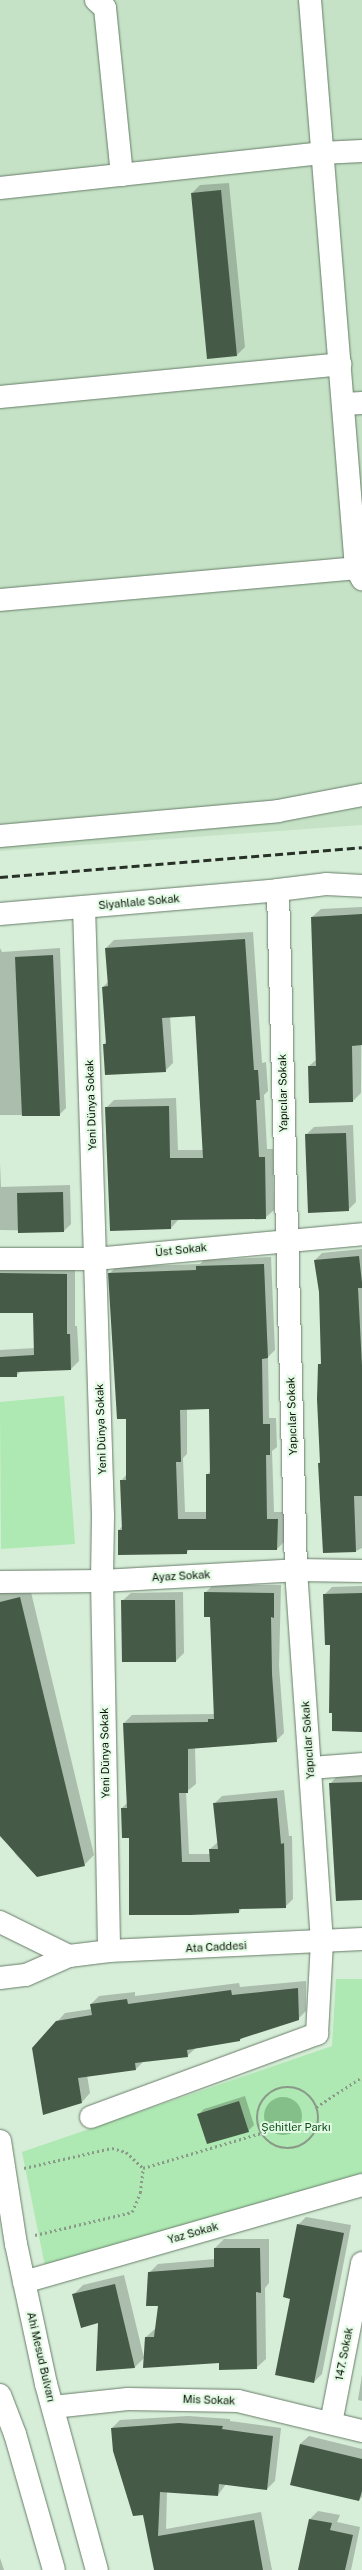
<!DOCTYPE html>
<html>
<head>
<meta charset="utf-8">
<style>
  body { margin:0 }
  #map { position:relative; width:362px; height:2570px; overflow:hidden; background:#d6edd7; font-family:"Public Sans",sans-serif }
  div>[style] { position:absolute }
  .built>* { inset:0; background:#c5e2c6 }
  .green>* { inset:0; background:#aee8b2 }
  .water>* { inset:0; background:#84be89 }
  .round { border-radius:50% }
  .shadow>* { inset:0; background:#0003 }
  .building>* { inset:0; background:#465a48 }
  .path>* { height:2.5px; margin-top:-1.25px; transform-origin:0; background:repeating-linear-gradient(90deg,#899a89 0 2px,transparent 0 5px) }
  .path>.ring { margin:-1.25px; padding:0; box-sizing:content-box; background:none; border:2.5px solid #899a89; border-radius:50% }
  .roads { filter:drop-shadow(0 0 1px #687d69) drop-shadow(0 0 1px #687d69) }
  .street>* { height:22px; margin:-11px; padding:0 11px; transform-origin:11px; border-radius:11px; background:#fff }
  .secondary>* { height:22px; margin:-11px; padding:0 11px; transform-origin:11px; border-radius:11px; background:#fff }
  .rail>* { height:3px; margin-top:-1.5px; transform-origin:0; background:repeating-linear-gradient(90deg,#273127 0 8px,transparent 0 12px) }
  span { translate:-50% -50%; white-space:nowrap; text-align:center; line-height:1.15; -webkit-text-stroke:4px #e3fbe4; paint-order:stroke }
  .street-label { font-size:11px; color:#091009 }
  .park-label { font-size:11px; color:#0d4c1b }
</style>
</head>
<body>
<div id="map">
  <div class="built">
    <i style="clip-path:polygon(0 0,362px 0,362px 825px,0 851px)"></i>
  </div>
  <div class="green">
    <i style="clip-path:polygon(64px 1396px,75px 1544px,1px 1549px,0 1402px)"></i>
    <i style="clip-path:polygon(336px 1979px,362px 1979px,362px 2176px,45px 2266px,22px 2152px,332px 2046px)"></i>
  </div>
  <div class="water">
    <i class="round" style="left:264px;top:2097px;width:38px;height:38px"></i>
  </div>
  <div class="shadow">
    <i style="clip-path:polygon(229px 183px,245px 347px,237px 355px,192px 193px,200px 185px)"></i>
    <i style="clip-path:polygon(362px 907px,361px 1093px,353px 1101px,309px 1066px,317px 1059px,312px 917px,321px 909px)"></i>
    <i style="clip-path:polygon(253px 932px,262px 1063px,266px 1062px,268px 1091px,264px 1095px,267px 1149px,273px 1149px,274px 1210px,265px 1218px,179px 1219px,171px 1228px,111px 1230px,106px 1108px,114px 1100px,176px 1098px,178px 1150px,203px 1150px,196px 1015px,170px 1016px,173px 1063px,165px 1071px,104px 1044px,107px 1041px,103px 987px,109px 981px,106px 948px,114px 940px)"></i>
    <i style="clip-path:polygon(0 948px,2px 952px,60px 948px,66px 1108px,59px 1115px,0 1115px)"></i>
    <i style="clip-path:polygon(353px 1125px,356px 1202px,348px 1210px,306px 1135px,314px 1127px)"></i>
    <i style="clip-path:polygon(0 1163px,1px 1187px,70px 1185px,71px 1224px,64px 1231px,0 1230px)"></i>
    <i style="clip-path:polygon(362px 1249px,362px 1548px,356px 1551px,319px 1463px,321px 1461px,319px 1365px,322px 1362px,320px 1292px,315px 1260px,322px 1253px)"></i>
    <i style="clip-path:polygon(evenodd,271px 1257px,275px 1350px,268px 1357px,269px 1418px,276px 1418px,277px 1447px,272px 1451px,274px 1512px,284px 1512px,284px 1542px,277px 1549px,190px 1549px,186px 1553px,119px 1530px,123px 1525px,121px 1481px,127px 1474px,127px 1418px,109px 1274px,116px 1267px,200px 1264px,204px 1260px,271px 1257px,187px 1408px,210px 1408px,211px 1470px,207px 1475px,207px 1512px,185px 1512px,183px 1458px,187px 1454px,187px 1408px)"></i>
    <i style="clip-path:polygon(0 1266px,75px 1266px,75px 1326px,77px 1326px,79px 1361px,71px 1369px,22px 1370px,16px 1376px,0 1376px,0 1350px,35px 1348px,34px 1312px,0 1312px)"></i>
    <i style="clip-path:polygon(213px 1585px,281px 1585px,279px 1666px,284px 1733px,276px 1741px,195px 1748px,196px 1784px,186px 1792px,189px 1854px,211px 1854px,210px 1849px,218px 1842px,214px 1804px,222px 1796px,284px 1790px,289px 1836px,292px 1836px,293px 1899px,285px 1907px,242px 1908px,239px 1912px,130px 1837px,122px 1808px,128px 1802px,124px 1723px,132px 1715px,215px 1714px,211px 1616px,205px 1593px)"></i>
    <i style="clip-path:polygon(362px 1586px,362px 1731px,324px 1595px,332px 1587px)"></i>
    <i style="clip-path:polygon(30px 1588px,94px 1855px,84px 1865px,37px 1876px,17px 1856px,0 1832px,0 1590px)"></i>
    <i style="clip-path:polygon(183px 1592px,184px 1653px,176px 1661px,122px 1601px,131px 1593px)"></i>
    <i style="clip-path:polygon(362px 1774px,362px 1899px,330px 1784px,338px 1775px)"></i>
    <i style="clip-path:polygon(306px 1981px,306px 2011px,298px 2019px,243px 2037px,240px 2040px,196px 2048px,187px 2056px,144px 2061px,136px 2069px,87px 2075px,90px 2093px,82px 2102px,57px 2022px,65px 2013px,92px 2009px,91px 2004px,99px 1996px,135px 1992px,135px 1996px,239px 1983px,240px 1987px)"></i>
    <i style="clip-path:polygon(245px 2096px,254px 2125px,248px 2131px,199px 2114px,204px 2109px)"></i>
    <i style="clip-path:polygon(306px 2217px,351px 2225px,322px 2374px,314px 2382px,291px 2298px,298px 2225px)"></i>
    <i style="clip-path:polygon(224px 2239px,269px 2239px,269px 2283px,265px 2288px,266px 2359px,256px 2368px,220px 2362px,146px 2337px,156px 2328px,159px 2305px,149px 2273px,158px 2264px,215px 2259px,215px 2248px)"></i>
    <i style="clip-path:polygon(124px 2275px,144px 2358px,135px 2367px,97px 2370px,99px 2322px,74px 2294px,83px 2285px)"></i>
    <i style="clip-path:polygon(362px 2375px,362px 2401px,358px 2400px)"></i>
    <i style="clip-path:polygon(188px 2416px,230px 2419px,230px 2421px,281px 2428px,275px 2481px,267px 2489px,226px 2484px,218px 2495px,167px 2491px,166px 2529px,261px 2512px,272px 2570px,155px 2570px,143px 2514px,112px 2428px,120px 2420px)"></i>
    <i style="clip-path:polygon(309px 2436px,362px 2449px,362px 2497px,359px 2500px,300px 2444px)"></i>
    <i style="clip-path:polygon(318px 2511px,340px 2515px,337px 2522px,360px 2527px,351px 2570px,300px 2570px,310px 2519px)"></i>
    <i style="clip-path:polygon(0 2558px,4px 2570px,0 2570px)"></i>
  </div>
  <div class="building">
    <i style="clip-path:polygon(221px 190px,237px 356px,207px 359px,191px 193px)"></i>
    <i style="clip-path:polygon(362px 914px,362px 1045px,352px 1046px,353px 1102px,309px 1103px,308px 1066px,316px 1066px,311px 917px)"></i>
    <i style="clip-path:polygon(245px 939px,254px 1070px,258px 1070px,260px 1100px,256px 1100px,259px 1157px,265px 1157px,266px 1219px,171px 1220px,171px 1229px,110px 1231px,105px 1107px,169px 1106px,170px 1158px,203px 1158px,195px 1016px,162px 1018px,166px 1072px,105px 1075px,103px 1044px,106px 1044px,102px 987px,108px 986px,105px 948px)"></i>
    <i style="clip-path:polygon(53px 955px,60px 1116px,22px 1116px,15px 957px)"></i>
    <i style="clip-path:polygon(346px 1133px,349px 1211px,308px 1213px,305px 1134px)"></i>
    <i style="clip-path:polygon(63px 1192px,64px 1232px,18px 1233px,17px 1193px)"></i>
    <i style="clip-path:polygon(359px 1256px,362px 1283px,362px 1288px,358px 1288px,362px 1366px,362px 1496px,354px 1496px,356px 1552px,323px 1553px,318px 1463px,320px 1463px,317px 1399px,318px 1364px,321px 1364px,319px 1292px,314px 1260px)"></i>
    <i style="clip-path:polygon(evenodd,264px 1264px,268px 1358px,262px 1359px,263px 1424px,270px 1424px,270px 1455px,266px 1455px,267px 1519px,278px 1519px,277px 1550px,187px 1550px,187px 1554px,118px 1555px,118px 1530px,122px 1530px,120px 1480px,126px 1480px,126px 1419px,117px 1419px,108px 1273px,196px 1270px,196px 1266px,264px 1264px,209px 1409px,210px 1474px,206px 1474px,206px 1519px,178px 1519px,176px 1462px,181px 1462px,180px 1410px,209px 1409px)"></i>
    <i style="clip-path:polygon(0 1273px,67px 1274px,67px 1334px,70px 1334px,71px 1370px,17px 1372px,17px 1377px,0 1377px,0 1357px,34px 1355px,33px 1313px,0 1313px)"></i>
    <i style="clip-path:polygon(204px 1592px,274px 1593px,274px 1618px,271px 1617px,272px 1674px,277px 1742px,188px 1749px,188px 1793px,179px 1793px,182px 1862px,210px 1862px,209px 1849px,218px 1849px,213px 1803px,277px 1798px,281px 1844px,284px 1843px,286px 1908px,239px 1909px,239px 1913px,190px 1915px,129px 1915px,129px 1838px,122px 1838px,121px 1808px,127px 1808px,123px 1723px,208px 1722px,208px 1719px,214px 1719px,210px 1617px,204px 1617px)"></i>
    <i style="clip-path:polygon(362px 1593px,362px 1732px,332px 1731px,332px 1713px,329px 1713px,330px 1645px,325px 1645px,323px 1594px)"></i>
    <i style="clip-path:polygon(20px 1597px,85px 1866px,37px 1877px,0 1836px,0 1602px)"></i>
    <i style="clip-path:polygon(121px 1600px,175px 1600px,176px 1662px,122px 1662px)"></i>
    <i style="clip-path:polygon(362px 1782px,362px 1900px,336px 1901px,329px 1783px)"></i>
    <i style="clip-path:polygon(298px 1988px,299px 2020px,240px 2039px,240px 2041px,187px 2050px,188px 2057px,135px 2063px,136px 2070px,78px 2078px,82px 2103px,43px 2115px,32px 2048px,56px 2021px,92px 2015px,90px 2004px,127px 1999px,128px 2004px,231px 1990px,232px 1995px)"></i>
    <i style="clip-path:polygon(239px 2101px,249px 2132px,207px 2144px,197px 2114px)"></i>
    <i style="clip-path:polygon(297px 2224px,344px 2233px,314px 2383px,275px 2375px,290px 2299px,283px 2297px)"></i>
    <i style="clip-path:polygon(214px 2248px,260px 2248px,261px 2293px,256px 2292px,257px 2369px,219px 2370px,219px 2363px,143px 2368px,145px 2337px,154px 2337px,158px 2306px,146px 2306px,148px 2272px,214px 2267px)"></i>
    <i style="clip-path:polygon(115px 2284px,135px 2368px,96px 2371px,98px 2323px,81px 2328px,72px 2294px)"></i>
    <i style="clip-path:polygon(179px 2423px,223px 2426px,222px 2429px,273px 2436px,267px 2490px,219px 2484px,218px 2496px,160px 2492px,158px 2536px,254px 2520px,263px 2570px,154px 2570px,143px 2515px,133px 2516px,113px 2451px,111px 2428px)"></i>
    <i style="clip-path:polygon(300px 2444px,362px 2459px,362px 2491px,359px 2501px,290px 2485px)"></i>
    <i style="clip-path:polygon(309px 2519px,332px 2523px,330px 2530px,353px 2535px,345px 2570px,298px 2570px)"></i>
  </div>
  <div class="path">
    <i class="ring" style="left:257px;top:2087px;width:59.5px;height:59.5px"></i>
    <i style="left:316px;top:2107px;width:55px;rotate:-33.1deg"></i>
    <i style="left:24px;top:2168px;width:90px;rotate:-12.8deg"></i>
    <i style="left:112px;top:2148px;width:15px;rotate:16deg"></i>
    <i style="left:126px;top:2152px;width:23px;rotate:43deg"></i>
    <i style="left:143px;top:2168px;width:123px;rotate:-16.5deg"></i>
    <i style="left:35px;top:2235px;width:100px;rotate:-13.3deg"></i>
    <i style="left:132px;top:2212px;width:21px;rotate:-67deg"></i>
    <i style="left:140px;top:2193px;width:25px;rotate:-83deg"></i>
  </div>
  <div class="roads">
    <div class="street">
      <i style="left:96px;top:0;width:12px;rotate:42deg"></i>
      <i style="left:105px;top:8px;width:168px;rotate:84.2deg"></i>
      <i style="left:310px;top:0;width:570px;rotate:85.37deg"></i>
      <i style="left:356px;top:568px;width:13px;rotate:61deg"></i>
      <i style="left:0;top:188px;width:323px;rotate:-6.2deg"></i>
      <i style="left:321px;top:153px;width:41px;rotate:-2.8deg"></i>
      <i style="left:0;top:397px;width:342px;rotate:-5.5deg"></i>
      <i style="left:343px;top:404px;width:19px;rotate:-3deg"></i>
      <i style="left:84px;top:907px;width:609px;rotate:88.21deg"></i>
      <i style="left:103px;top:1516px;width:65px;rotate:90.9deg"></i>
      <i style="left:102px;top:1581px;width:370px;rotate:88.9deg"></i>
      <i style="left:0;top:1259px;width:95px"></i>
      <i style="left:95px;top:1259px;width:268px;rotate:-5.3deg"></i>
      <i style="left:0;top:1582px;width:102px;rotate:-0.6deg"></i>
      <i style="left:102px;top:1581px;width:194px;rotate:-3.2deg"></i>
      <i style="left:296px;top:1570px;width:66px;rotate:0.9deg"></i>
      <i style="left:310px;top:1768px;width:52px;rotate:-4.4deg"></i>
      <i style="left:91px;top:2117px;width:241px;rotate:-20.2deg"></i>
      <i style="left:317px;top:2034px;width:92px;rotate:-86.9deg"></i>
      <i style="left:322px;top:1942px;width:373px;rotate:-94deg"></i>
      <i style="left:296px;top:1570px;width:680px;rotate:-91.52deg"></i>
      <i style="left:278px;top:890px;width:48px;rotate:-7.1deg"></i>
      <i style="left:326px;top:884px;width:36px;rotate:3deg"></i>
      <i style="left:24px;top:2282px;width:352px;rotate:-16deg"></i>
      <i style="left:53px;top:2407px;width:75px;rotate:-6.1deg"></i>
      <i style="left:128px;top:2399px;width:110px;rotate:1deg"></i>
      <i style="left:238px;top:2401px;width:128px;rotate:13.6deg"></i>
      <i style="left:331px;top:2423px;width:163px;rotate:-79deg"></i>
    </div>
    <div class="secondary">
      <i style="left:0;top:600px;width:357px;rotate:-5.1deg"></i>
      <i style="left:0;top:836px;width:279px;rotate:-5.1deg"></i>
      <i style="left:278px;top:811px;width:86px;rotate:-10.8deg"></i>
      <i style="left:0;top:914px;width:279px;rotate:-4.9deg"></i>
      <i style="left:0;top:1922px;width:77px;rotate:26.2deg"></i>
      <i style="left:0;top:1978px;width:26px;rotate:-7deg"></i>
      <i style="left:26px;top:1975px;width:47px;rotate:-23.8deg"></i>
      <i style="left:69px;top:1956px;width:40px;rotate:-7.1deg"></i>
      <i style="left:109px;top:1951px;width:253px;rotate:-2.7deg"></i>
      <i style="left:0;top:2141px;width:104px;rotate:81.2deg"></i>
      <i style="left:16px;top:2244px;width:143px;rotate:77.9deg"></i>
      <i style="left:46px;top:2384px;width:193px;rotate:74.7deg"></i>
      <i style="left:0;top:2395px;width:42px;rotate:69deg"></i>
      <i style="left:15px;top:2434px;width:141px;rotate:74deg"></i>
    </div>
  </div>
  <div class="rail">
    <i style="left:0;top:877px;width:363px;rotate:-4.7deg"></i>
  </div>
  <div class="street-label">
    <span style="left:139px;top:902px;rotate:-5deg">Siyahlale Sokak</span>
    <span style="left:283px;top:1093px;rotate:-91deg">Yapıcılar Sokak</span>
    <span style="left:91px;top:1105px;rotate:-92deg">Yeni Dünya Sokak</span>
    <span style="left:181px;top:1250px;rotate:-6deg">Üst Sokak</span>
    <span style="left:292px;top:1416px;rotate:-92deg">Yapıcılar Sokak</span>
    <span style="left:101px;top:1429px;rotate:-92deg">Yeni Dünya Sokak</span>
    <span style="left:181px;top:1576px;rotate:-3deg">Ayaz Sokak</span>
    <span style="left:308px;top:1740px;rotate:-94deg">Yapıcılar Sokak</span>
    <span style="left:105px;top:1753px;rotate:-91deg">Yeni Dünya Sokak</span>
    <span style="left:216px;top:1947px;rotate:-3deg">Ata Caddesi</span>
    <span style="left:193px;top:2233px;rotate:-16deg">Yaz Sokak</span>
    <span style="left:344px;top:2354px;rotate:-79deg">147. Sokak</span>
    <span style="left:41px;top:2357px;rotate:77deg">Ahi Mesud Bulvarı</span>
    <span style="left:209px;top:2400px;rotate:2deg">Mis Sokak</span>
  </div>
  <div class="park-label">
    <span style="left:296px;top:2127px">Şehitler Parkı</span>
  </div>
</div>
</body>
</html>
